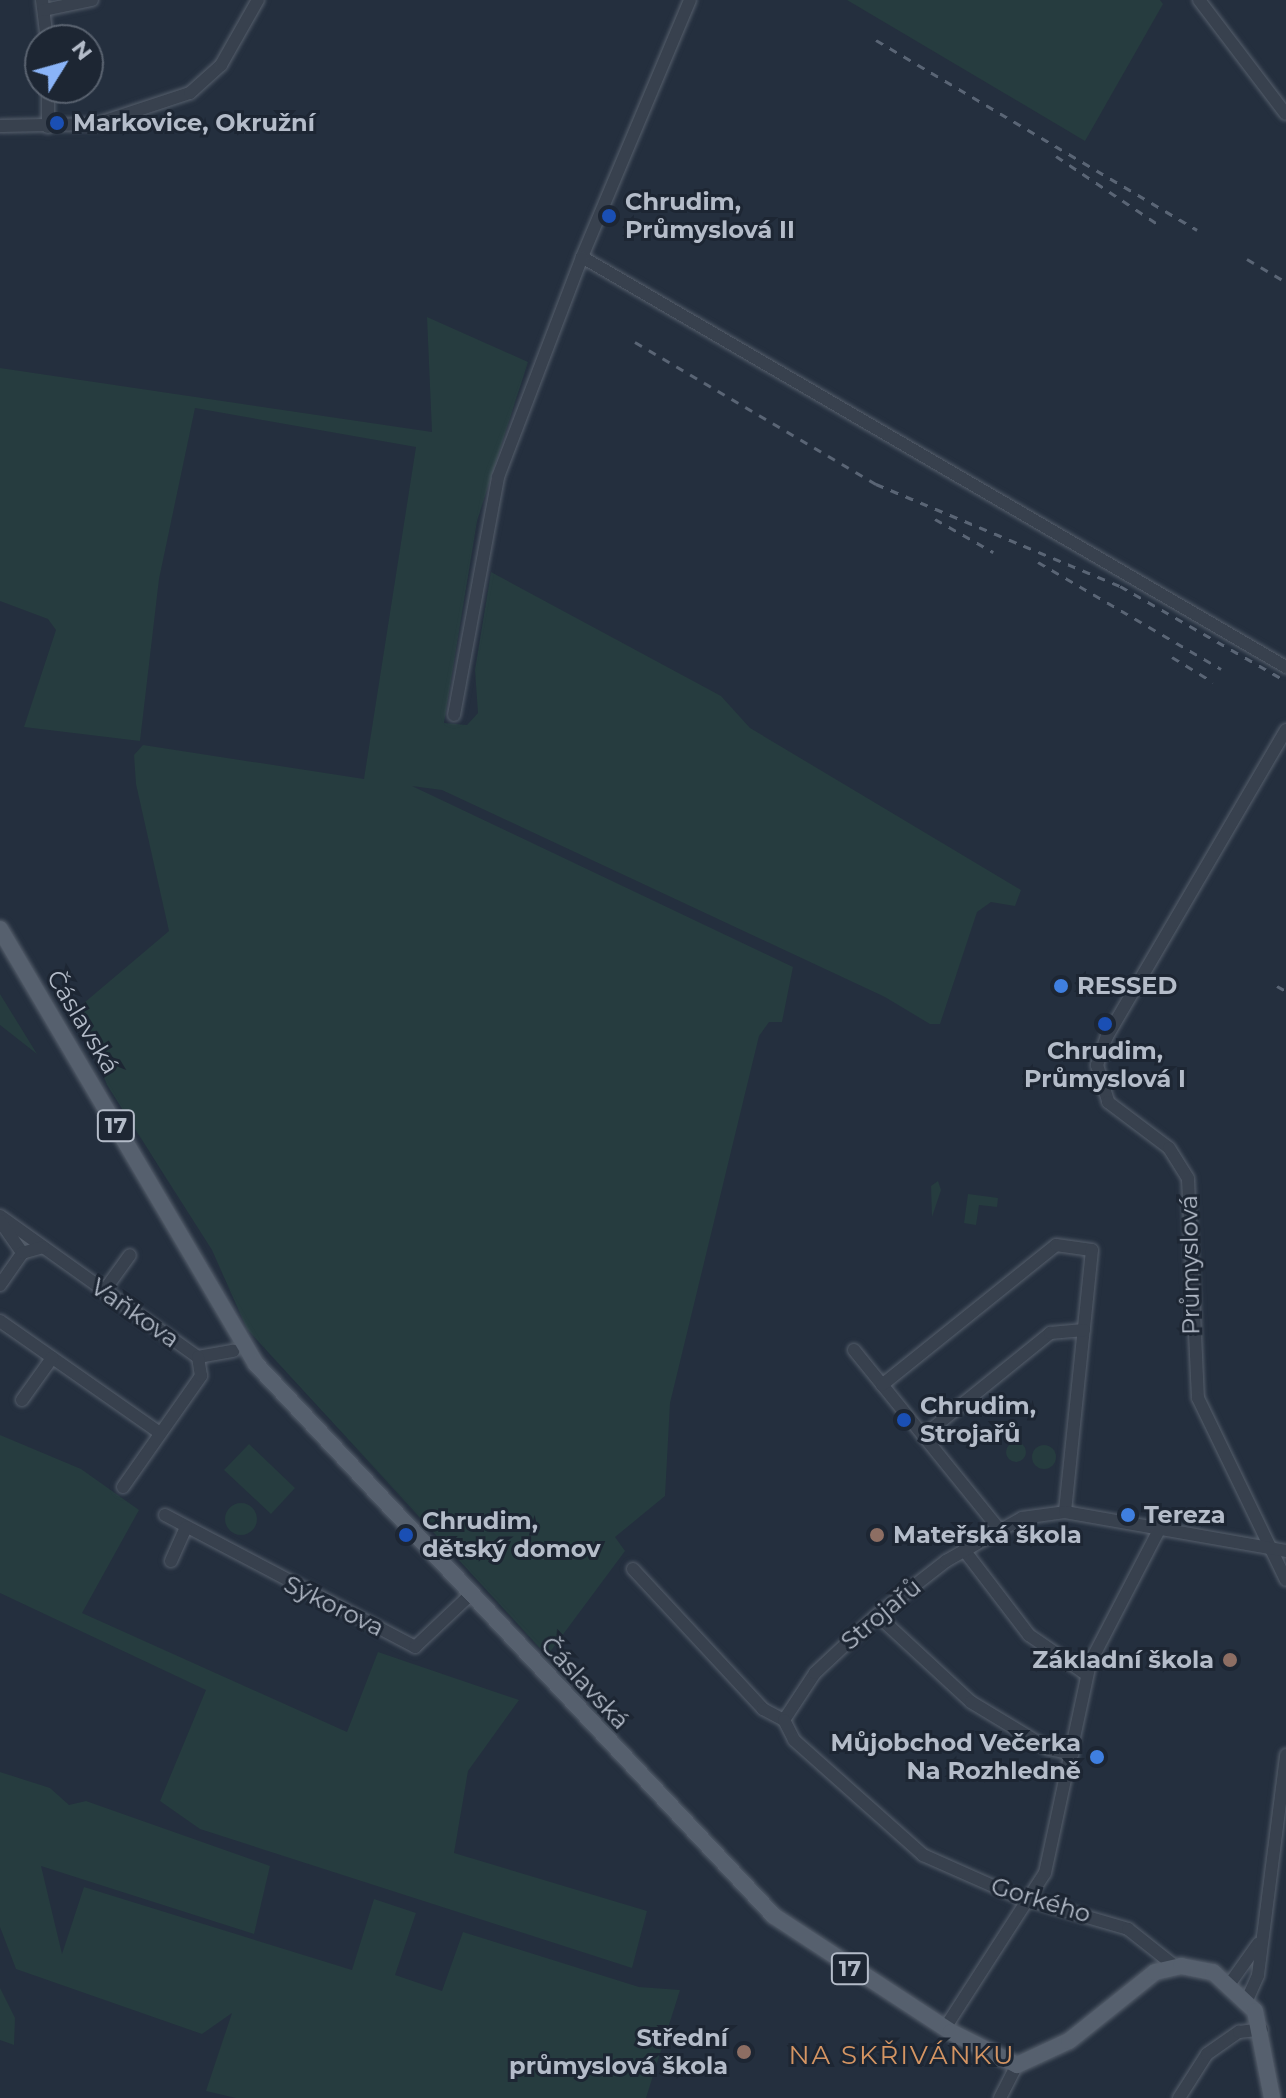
<!DOCTYPE html>
<html>
<head>
<meta charset="utf-8">
<style>
  body { margin:0 }
  #map { position:relative; width:1286px; height:2098px; overflow:hidden; background:#242f3e; font-family:Montserrat,sans-serif }
  div>[style] { position:absolute }
  .green>* { inset:0; background:#263c3f }
  .round { border-radius:50% }
  .roads { filter:drop-shadow(0 0 2px #565f6c) drop-shadow(0 0 2px #565f6c) }
  .minor>* { height:12px; margin:-6px; padding:0 6px; transform-origin:6px; border-radius:6px; background:#38414e }
  .major>* { height:16px; margin:-8px; padding:0 8px; transform-origin:8px; border-radius:8px; background:#56606e }
  .rail>* { height:3px; margin-top:-1.5px; transform-origin:0; background:repeating-linear-gradient(90deg,#5a6575 0 8px,transparent 0 16px) }
  .dots>* { width:22px; height:22px; translate:-50% -50%; box-sizing:border-box; border:4px solid #1d2633; border-radius:50% }
  span { translate:-50% -50%; white-space:nowrap; text-align:center; line-height:1.15; -webkit-text-stroke:6px #1d2633; paint-order:stroke }
  .shield-label span { padding:2px 6px; background:#1d2633; border:2px solid; border-radius:6px; -webkit-text-stroke-width:0 }
  .shield-label { font-size:22px; color:#b4bcc9; font-weight:700 }
  .poi-label { font-size:24px; color:#b4bcc9; font-weight:700 }
  .left { translate:0 -50%; text-align:left }
  .right { translate:-100% -50%; text-align:right }
  .street-label { font-size:24px; color:#b4bcc9 }
  .neighbourhood-label { font-size:26px; color:#d59563; letter-spacing:2px }
  .north { position:absolute; left:24px; top:24px; width:80px; height:80px; box-sizing:border-box; background:#1d2633; border:2px solid #59626f; border-radius:50%; rotate:53deg; font-size:22px; font-weight:700; line-height:32px; text-align:center; color:#b4bcc9 }
  .north::after { content:''; display:block; margin:auto; width:28px; height:36px; background:#8ab4f8; clip-path:polygon(50% 0,100% 100%,50% 72%,0 100%) }
</style>
</head>
<body>
<div id="map">
  <div class="green">
    <i style="clip-path:polygon(847px 0,1160px 0,1163px 4px,1085px 141px)"></i>
    <i style="clip-path:polygon(427px 317px,528px 362px,477px 521px,444px 723px,467px 725px,478px 713px,475px 670px,491px 572px,721px 696px,750px 728px,1021px 890px,1015px 906px,991px 902px,977px 912px,940px 1024px,930px 1024px,885px 997px,442px 790px,412px 786px,793px 967px,782px 1022px,769px 1022px,759px 1036px,670px 1403px,665px 1496px,615px 1537px,625px 1551px,547px 1656px,247px 1329px,212px 1250px,107px 1085px,78px 1008px,169px 931px,136px 784px,134px 755px,143px 745px,364px 779px,416px 447px,195px 408px,159px 579px,140px 741px,24px 727px,56px 630px,48px 619px,0 601px,0 368px,432px 432px)"></i>
    <i style="clip-path:polygon(0 994px,37px 1054px,0 1025px)"></i>
    <i style="clip-path:polygon(938px 1181px,941px 1190px,932px 1217px,931px 1186px)"></i>
    <i style="clip-path:polygon(968px 1194px,998px 1198px,997px 1207px,979px 1205px,976px 1225px,964px 1223px)"></i>
    <i style="clip-path:polygon(0 1435px,81px 1469px,139px 1510px,82px 1613px,347px 1732px,378px 1652px,519px 1700px,468px 1771px,454px 1853px,647px 1911px,632px 1968px,200px 1829px,160px 1801px,206px 1690px,0 1593px)"></i>
    <i class="round" style="left:1006px;top:1442px;width:20px;height:20px"></i>
    <i style="clip-path:polygon(249px 1444px,295px 1488px,271px 1514px,224px 1470px)"></i>
    <i class="round" style="left:1032px;top:1445px;width:24px;height:24px"></i>
    <i class="round" style="left:225px;top:1503px;width:32px;height:32px"></i>
    <i style="clip-path:polygon(0 1772px,50px 1788px,69px 1805px,86px 1801px,270px 1866px,254px 1934px,41px 1866px,62px 1954px,84px 1887px,352px 1970px,374px 1899px,416px 1913px,395px 1975px,442px 1991px,463px 1932px,639px 1987px,680px 1990px,646px 2098px,236px 2098px,206px 2091px,232px 2013px,202px 2034px,16px 1969px,0 1927px)"></i>
    <i style="clip-path:polygon(0 1988px,15px 2018px,14px 2045px,0 2040px)"></i>
  </div>
  <div class="roads">
    <div class="minor">
      <i style="left:42px;top:0;width:40px;rotate:82.9deg"></i>
      <i style="left:690px;top:0;width:279px;rotate:112.8deg"></i>
      <i style="left:582px;top:257px;width:815px;rotate:30.22deg"></i>
      <i style="left:1199px;top:0;width:143px;rotate:52.7deg"></i>
      <i style="left:44px;top:10px;width:49px;rotate:-11.8deg"></i>
      <i style="left:0;top:126px;width:96px;rotate:-1.2deg"></i>
      <i style="left:96px;top:124px;width:99px;rotate:-18.3deg"></i>
      <i style="left:190px;top:93px;width:42px;rotate:-42.1deg"></i>
      <i style="left:221px;top:65px;width:75px;rotate:-60.4deg"></i>
      <i style="left:48px;top:127px;width:39px;rotate:-90deg"></i>
      <i style="left:454px;top:715px;width:242px;rotate:-79.5deg"></i>
      <i style="left:498px;top:477px;width:235px;rotate:-69.1deg"></i>
      <i style="left:1286px;top:730px;width:355px;rotate:120.3deg"></i>
      <i style="left:1107px;top:1036px;width:31px;rotate:109deg"></i>
      <i style="left:1097px;top:1065px;width:39px;rotate:73deg"></i>
      <i style="left:1108px;top:1102px;width:76px;rotate:37deg"></i>
      <i style="left:1169px;top:1148px;width:36px;rotate:58deg"></i>
      <i style="left:1188px;top:1179px;width:219px;rotate:87.4deg"></i>
      <i style="left:1198px;top:1398px;width:202px;rotate:64.2deg"></i>
      <i style="left:0;top:1216px;width:243px;rotate:35.5deg"></i>
      <i style="left:198px;top:1357px;width:36px;rotate:-10deg"></i>
      <i style="left:0;top:1221px;width:39px;rotate:55deg"></i>
      <i style="left:0;top:1285px;width:39px;rotate:-55deg"></i>
      <i style="left:22px;top:1253px;width:22px;rotate:-16deg"></i>
      <i style="left:104px;top:1291px;width:44px;rotate:-54.2deg"></i>
      <i style="left:0;top:1321px;width:195px;rotate:35deg"></i>
      <i style="left:854px;top:1350px;width:229px;rotate:51deg"></i>
      <i style="left:882px;top:1385px;width:223px;rotate:-38.8deg"></i>
      <i style="left:1056px;top:1245px;width:36px;rotate:8deg"></i>
      <i style="left:1092px;top:1250px;width:263px;rotate:95.9deg"></i>
      <i style="left:22px;top:1400px;width:52px;rotate:-54.5deg"></i>
      <i style="left:923px;top:1436px;width:164px;rotate:-39deg"></i>
      <i style="left:1050px;top:1333px;width:34px;rotate:-5deg"></i>
      <i style="left:123px;top:1487px;width:136px;rotate:-54.9deg"></i>
      <i style="left:201px;top:1376px;width:19px;rotate:-99deg"></i>
      <i style="left:165px;top:1515px;width:283px;rotate:27.8deg"></i>
      <i style="left:415px;top:1647px;width:77px;rotate:-43.4deg"></i>
      <i style="left:964px;top:1550px;width:107px;rotate:52.6deg"></i>
      <i style="left:1029px;top:1635px;width:69px;rotate:34.4deg"></i>
      <i style="left:171px;top:1561px;width:37px;rotate:-66deg"></i>
      <i style="left:633px;top:1569px;width:191px;rotate:47.1deg"></i>
      <i style="left:763px;top:1709px;width:24px;rotate:28deg"></i>
      <i style="left:877px;top:1615px;width:128px;rotate:42.8deg"></i>
      <i style="left:971px;top:1702px;width:91px;rotate:31.1deg"></i>
      <i style="left:1049px;top:1749px;width:24px;rotate:12deg"></i>
      <i style="left:784px;top:1720px;width:56px;rotate:-56.6deg"></i>
      <i style="left:815px;top:1673px;width:85px;rotate:-43.1deg"></i>
      <i style="left:877px;top:1615px;width:88px;rotate:-38deg"></i>
      <i style="left:946px;top:1561px;width:87px;rotate:-29.5deg"></i>
      <i style="left:1022px;top:1518px;width:43px;rotate:-7.9deg"></i>
      <i style="left:1065px;top:1512px;width:224px;rotate:10deg"></i>
      <i style="left:784px;top:1720px;width:22px;rotate:63deg"></i>
      <i style="left:794px;top:1740px;width:173px;rotate:41.7deg"></i>
      <i style="left:923px;top:1855px;width:104px;rotate:23.9deg"></i>
      <i style="left:1018px;top:1897px;width:115px;rotate:16.2deg"></i>
      <i style="left:1128px;top:1929px;width:61px;rotate:38.4deg"></i>
      <i style="left:1231px;top:1982px;width:47px;rotate:-54.6deg"></i>
      <i style="left:1247px;top:2000px;width:27px;rotate:-66deg"></i>
      <i style="left:1258px;top:1975px;width:222px;rotate:-82.7deg"></i>
      <i style="left:945px;top:2028px;width:184px;rotate:-57.2deg"></i>
      <i style="left:1045px;top:1873px;width:215px;rotate:-77.9deg"></i>
      <i style="left:1090px;top:1663px;width:150px;rotate:-62.6deg"></i>
      <i style="left:1000px;top:2098px;width:37px;rotate:-63deg"></i>
      <i style="left:1179px;top:2098px;width:52px;rotate:-57.5deg"></i>
      <i style="left:1207px;top:2054px;width:39px;rotate:-35deg"></i>
      <i style="left:1239px;top:2032px;width:23px;rotate:-7deg"></i>
    </div>
    <div class="major">
      <i style="left:0;top:929px;width:505px;rotate:59.52deg"></i>
      <i style="left:256px;top:1364px;width:757px;rotate:46.82deg"></i>
      <i style="left:774px;top:1916px;width:212px;rotate:33.2deg"></i>
      <i style="left:951px;top:2032px;width:74px;rotate:26.6deg"></i>
      <i style="left:1017px;top:2065px;width:57px;rotate:-24.8deg"></i>
      <i style="left:1069px;top:2041px;width:110px;rotate:-38.7deg"></i>
      <i style="left:1155px;top:1972px;width:27px;rotate:-13deg"></i>
      <i style="left:1181px;top:1966px;width:33px;rotate:11deg"></i>
      <i style="left:1213px;top:1972px;width:57px;rotate:42.9deg"></i>
      <i style="left:1255px;top:2011px;width:89px;rotate:78.9deg"></i>
    </div>
  </div>
  <div class="rail">
    <i style="left:876px;top:40px;width:373px;rotate:30.6deg"></i>
    <i style="left:1056px;top:156px;width:124px;rotate:33.8deg"></i>
    <i style="left:1247px;top:259px;width:45px;rotate:30.5deg"></i>
    <i style="left:635px;top:342px;width:288px;rotate:30.5deg"></i>
    <i style="left:876px;top:484px;width:264px;rotate:22.7deg"></i>
    <i style="left:1120px;top:586px;width:191px;rotate:29.8deg"></i>
    <i style="left:935px;top:519px;width:67px;rotate:29.6deg"></i>
    <i style="left:1038px;top:562px;width:212px;rotate:30.3deg"></i>
    <i style="left:1172px;top:657px;width:48px;rotate:31.4deg"></i>
    <i style="left:1277px;top:986px;width:10px;rotate:29deg"></i>
  </div>
  <div class="dots">
    <i style="left:57px;top:123px;background:#1a4fb4"></i>
    <i style="left:609px;top:216px;background:#1a4fb4"></i>
    <i style="left:1061px;top:986px;background:#3f7fe0"></i>
    <i style="left:1105px;top:1024px;background:#1a4fb4"></i>
    <i style="left:904px;top:1420px;background:#1a4fb4"></i>
    <i style="left:1128px;top:1515px;background:#3f7fe0"></i>
    <i style="left:406px;top:1535px;background:#1a4fb4"></i>
    <i style="left:877px;top:1535px;background:#8d6e63"></i>
    <i style="left:1230px;top:1660px;background:#8d6e63"></i>
    <i style="left:1097px;top:1757px;background:#3f7fe0"></i>
    <i style="left:744px;top:2052px;background:#8d6e63"></i>
  </div>
  <div class="shield-label">
    <span style="left:116px;top:1126px">17</span>
    <span style="left:850px;top:1969px">17</span>
  </div>
  <div class="poi-label">
    <span class="left" style="left:73px;top:123px">Markovice, Okružní</span>
    <span class="left" style="left:625px;top:216px">Chrudim,<br>Průmyslová II</span>
    <span class="left" style="left:1077px;top:986px">RESSED</span>
    <span style="left:1105px;top:1065px">Chrudim,<br>Průmyslová I</span>
    <span class="left" style="left:920px;top:1420px">Chrudim,<br>Strojařů</span>
    <span class="left" style="left:1144px;top:1515px">Tereza</span>
    <span class="left" style="left:422px;top:1535px">Chrudim,<br>dětský domov</span>
    <span class="left" style="left:893px;top:1535px">Mateřská škola</span>
    <span class="right" style="left:1214px;top:1660px">Základní škola</span>
    <span class="right" style="left:1081px;top:1757px">Můjobchod Večerka<br>Na Rozhledně</span>
    <span class="right" style="left:728px;top:2052px">Střední<br>průmyslová škola</span>
  </div>
  <div class="street-label">
    <span style="left:83px;top:1022px;rotate:59deg">Čáslavská</span>
    <span style="left:1190px;top:1265px;rotate:-91deg">Průmyslová</span>
    <span style="left:135px;top:1313px;rotate:35deg">Vaňkova</span>
    <span style="left:334px;top:1606px;rotate:26deg">Sýkorova</span>
    <span style="left:881px;top:1614px;rotate:-40deg">Strojařů</span>
    <span style="left:585px;top:1683px;rotate:47deg">Čáslavská</span>
    <span style="left:1041px;top:1900px;rotate:17deg">Gorkého</span>
  </div>
  <div class="neighbourhood-label">
    <span style="left:902px;top:2056px">NA SKŘIVÁNKU</span>
  </div>
  <div class="north">N</div>
</div>
</body>
</html>
